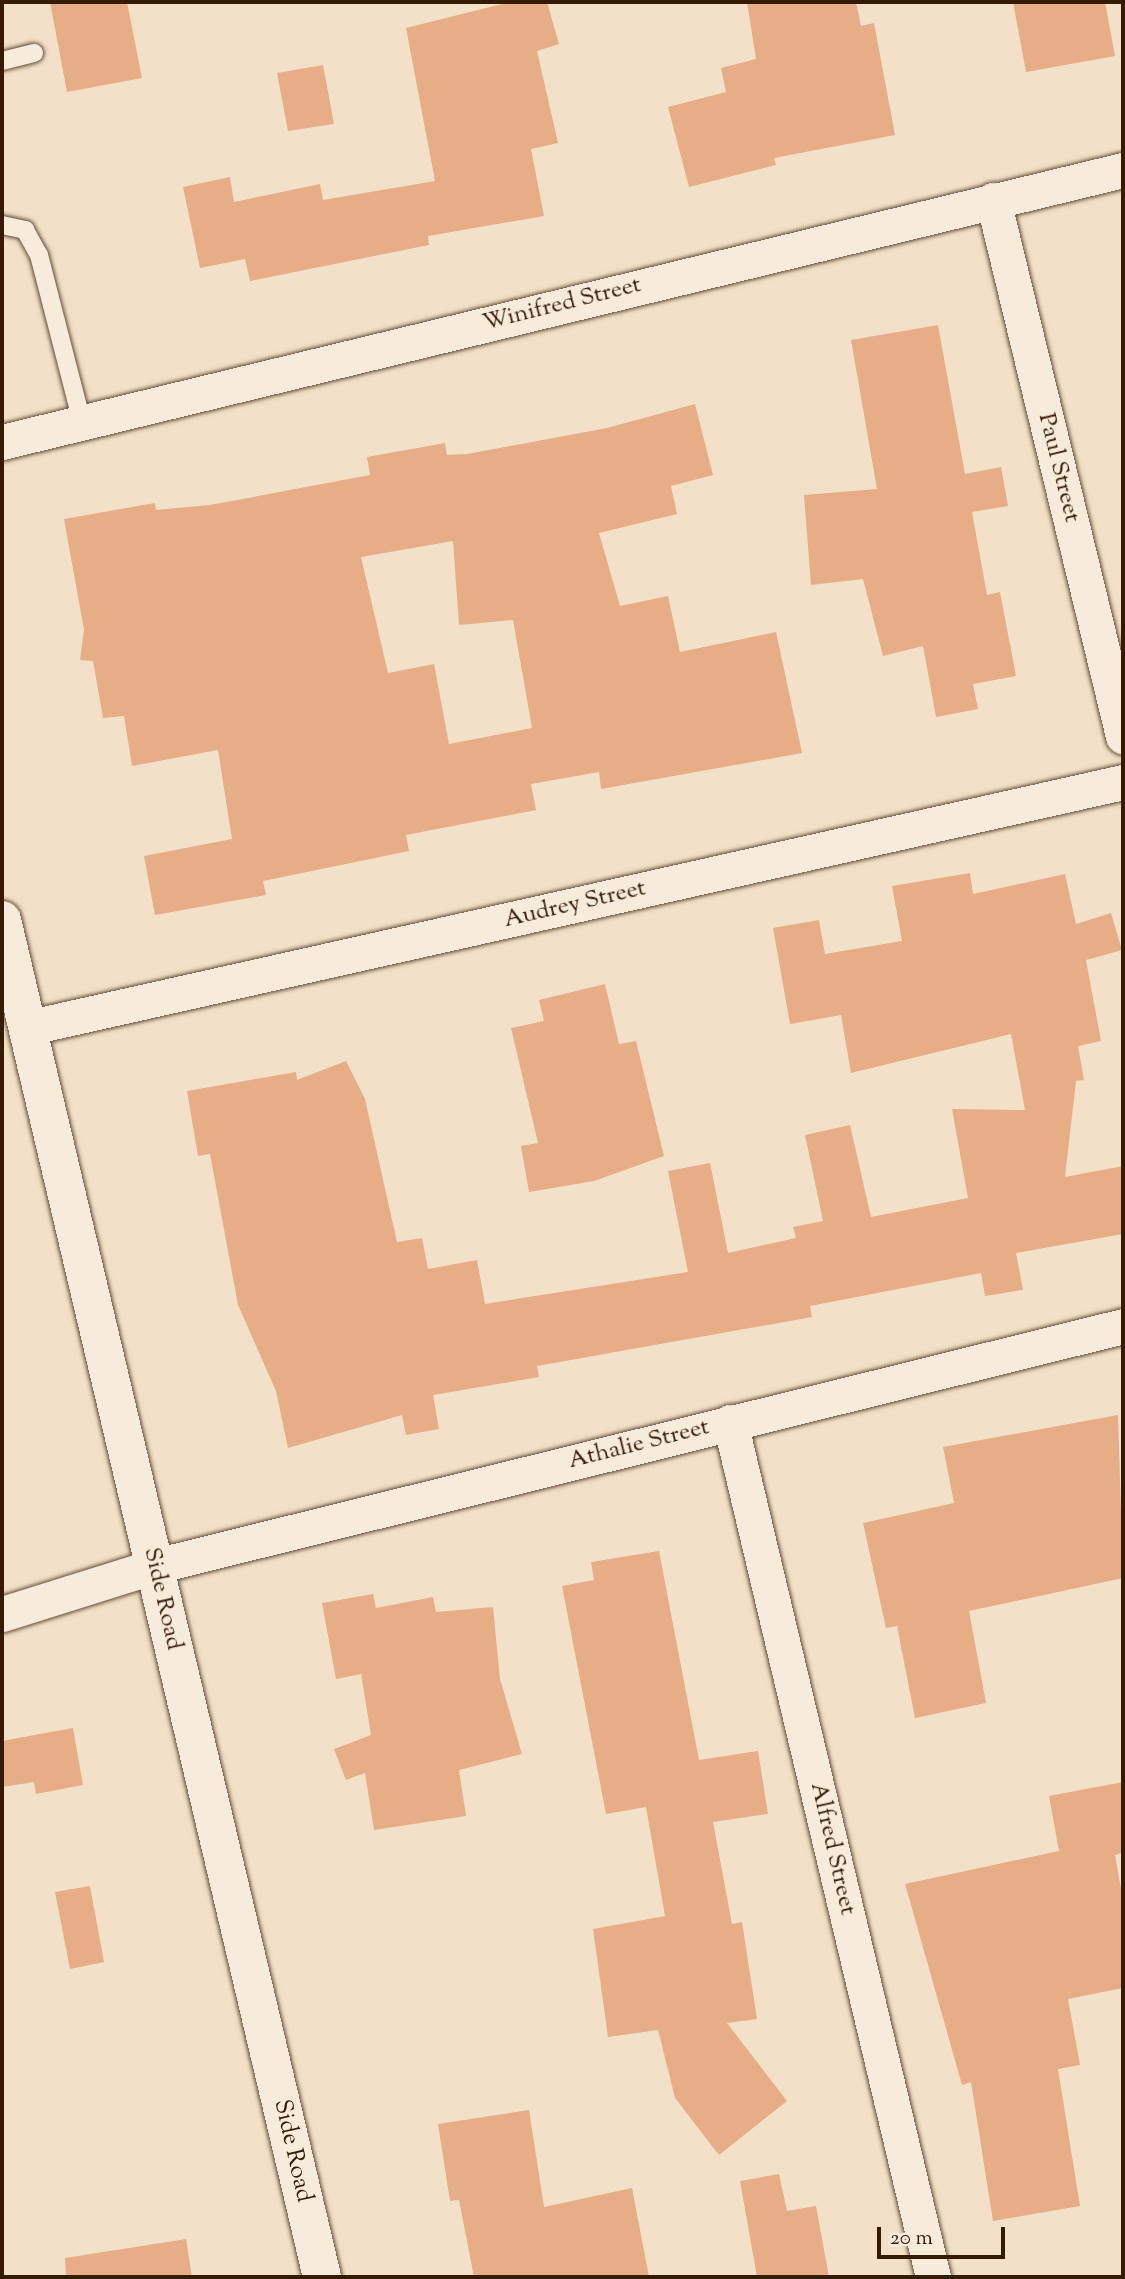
<!DOCTYPE html>
<html>
<head>
<meta charset="utf-8">
<style>
  body { margin:0 }
  #map { position:relative; width:1125px; height:2279px; overflow:hidden; background:#f2e1c8; font-family:"Sorts Mill Goudy",serif }
  div>[style] { position:absolute }
  .building>* { inset:0; background:#e7ad86 }
  .roads { filter:drop-shadow(0 0 2px #644c36) drop-shadow(0 0 2px #644c36) }
  .lane>* { height:18px; margin:-9px; padding:0 9px; transform-origin:9px; border-radius:9px; background:#f7ecdb }
  .street>* { height:35px; margin:-17.5px; padding:0 17.5px; transform-origin:17.5px; border-radius:17.5px; background:#f7ecdb }
  .secondary>* { height:38px; margin:-19px; padding:0 19px; transform-origin:19px; border-radius:19px; background:#f7ecdb }
  span { translate:-50% -50%; white-space:nowrap; text-align:center; line-height:1.15; -webkit-text-stroke:6px #f7ecdb; paint-order:stroke }
  .street-label { font-size:24px; color:#351a05 }
  .frame { position:absolute; inset:0; border:4px solid #351a05; pointer-events:none }
  .scale { position:absolute; left:877px; top:2227px; width:128px; height:32px; box-sizing:border-box; border:4px solid #351a05; border-top:0; padding-left:9px; font-size:21px; line-height:24px; white-space:nowrap; color:#351a05; -webkit-text-stroke:5px #f7ecdb; paint-order:stroke }
</style>
</head>
<body>
<div id="map">
  <div class="building">
    <i style="clip-path:polygon(50px 2px,127px 2px,142px 78px,67px 92px)"></i>
    <i style="clip-path:polygon(510px 2px,547px 2px,559px 44px,537px 51px,558px 143px,531px 149px,544px 216px,428px 236px,429px 245px,250px 281px,245px 259px,200px 268px,183px 187px,230px 177px,234px 202px,320px 184px,323px 200px,435px 181px,406px 28px)"></i>
    <i style="clip-path:polygon(747px 2px,856px 2px,861px 26px,874px 23px,895px 135px,774px 158px,776px 165px,689px 187px,668px 107px,726px 92px,721px 68px,756px 59px)"></i>
    <i style="clip-path:polygon(1013px 2px,1105px 2px,1115px 56px,1026px 72px)"></i>
    <i style="clip-path:polygon(323px 65px,334px 124px,288px 131px,277px 73px)"></i>
    <i style="clip-path:polygon(938px 325px,965px 474px,1001px 467px,1008px 506px,972px 512px,987px 595px,1000px 592px,1016px 676px,973px 684px,978px 709px,936px 717px,923px 646px,883px 656px,863px 579px,811px 585px,804px 495px,877px 489px,851px 340px)"></i>
    <i style="clip-path:polygon(evenodd,695px 404px,713px 475px,671px 486px,677px 514px,599px 533px,620px 606px,668px 596px,680px 652px,776px 632px,802px 753px,601px 789px,599px 772px,531px 784px,536px 810px,406px 835px,409px 851px,263px 881px,266px 895px,155px 915px,144px 856px,232px 839px,218px 750px,132px 766px,124px 716px,103px 718px,93px 661px,80px 660px,84px 630px,64px 519px,155px 503px,156px 510px,210px 505px,370px 475px,367px 457px,445px 443px,447px 455px,467px 454px,607px 428px,695px 404px,453px 541px,459px 625px,513px 620px,532px 728px,449px 744px,434px 664px,388px 673px,361px 557px,453px 541px)"></i>
    <i style="clip-path:polygon(970px 873px,973px 894px,1065px 874px,1076px 924px,1111px 913px,1122px 950px,1086px 960px,1101px 1041px,1078px 1046px,1084px 1080px,1076px 1081px,1065px 1177px,1123px 1166px,1123px 1234px,1016px 1253px,1023px 1290px,985px 1296px,981px 1273px,810px 1306px,812px 1317px,537px 1366px,539px 1377px,433px 1395px,439px 1429px,406px 1435px,402px 1415px,288px 1448px,276px 1391px,238px 1305px,210px 1154px,198px 1156px,187px 1091px,296px 1072px,297px 1080px,346px 1061px,365px 1099px,397px 1242px,422px 1238px,428px 1269px,477px 1260px,485px 1304px,688px 1272px,668px 1171px,710px 1163px,728px 1253px,796px 1238px,793px 1227px,823px 1221px,805px 1135px,850px 1125px,871px 1217px,968px 1198px,952px 1109px,1025px 1110px,1011px 1034px,851px 1073px,841px 1015px,790px 1024px,773px 928px,819px 920px,825px 954px,902px 941px,892px 886px)"></i>
    <i style="clip-path:polygon(605px 984px,619px 1044px,636px 1041px,664px 1156px,594px 1181px,529px 1192px,521px 1146px,538px 1143px,511px 1028px,544px 1021px,539px 1000px)"></i>
    <i style="clip-path:polygon(1118px 1415px,1123px 1578px,969px 1611px,986px 1703px,915px 1718px,897px 1626px,886px 1628px,863px 1523px,954px 1503px,943px 1447px)"></i>
    <i style="clip-path:polygon(659px 1551px,699px 1760px,758px 1751px,768px 1814px,713px 1822px,732px 1924px,742px 1922px,757px 2019px,727px 2023px,787px 2101px,719px 2155px,675px 2098px,658px 2030px,608px 2037px,593px 1929px,665px 1916px,646px 1807px,606px 1814px,562px 1586px,594px 1580px,591px 1562px)"></i>
    <i style="clip-path:polygon(373px 1594px,376px 1608px,433px 1597px,436px 1612px,493px 1607px,500px 1679px,522px 1754px,459px 1770px,466px 1816px,374px 1830px,365px 1773px,346px 1780px,334px 1749px,371px 1735px,361px 1674px,336px 1679px,322px 1603px)"></i>
    <i style="clip-path:polygon(73px 1728px,83px 1785px,36px 1794px,34px 1782px,2px 1787px,2px 1741px)"></i>
    <i style="clip-path:polygon(1123px 1782px,1123px 1853px,1115px 1855px,1123px 1900px,1123px 1988px,1068px 1999px,1080px 2065px,1058px 2069px,1080px 2206px,993px 2221px,971px 2082px,962px 2085px,905px 1884px,1059px 1851px,1049px 1796px)"></i>
    <i style="clip-path:polygon(90px 1886px,104px 1962px,70px 1969px,55px 1892px)"></i>
    <i style="clip-path:polygon(529px 2110px,544px 2207px,632px 2188px,649px 2277px,474px 2277px,459px 2200px,450px 2201px,438px 2124px)"></i>
    <i style="clip-path:polygon(779px 2174px,787px 2211px,816px 2206px,829px 2277px,757px 2277px,740px 2181px)"></i>
    <i style="clip-path:polygon(186px 2239px,192px 2277px,66px 2277px,65px 2258px)"></i>
  </div>
  <div class="roads">
    <div class="lane">
      <i style="left:2px;top:61px;width:33px;rotate:-14deg"></i>
      <i style="left:2px;top:225px;width:24px;rotate:12deg"></i>
      <i style="left:25px;top:230px;width:29px;rotate:61deg"></i>
      <i style="left:39px;top:255px;width:172px;rotate:75.6deg"></i>
    </div>
    <div class="street">
      <i style="left:993px;top:200px;width:552px;rotate:76.37deg"></i>
      <i style="left:2px;top:442px;width:1154px;rotate:-13.64deg"></i>
      <i style="left:26px;top:1028px;width:1124px;rotate:-12.64deg"></i>
      <i style="left:730px;top:1422px;width:879px;rotate:76.64deg"></i>
      <i style="left:2px;top:1614px;width:160px;rotate:-17.4deg"></i>
      <i style="left:155px;top:1566px;width:997px;rotate:-13.92deg"></i>
    </div>
    <div class="secondary">
      <i style="left:2px;top:920px;width:1394px;rotate:76.73deg"></i>
    </div>
  </div>
  <div class="street-label">
    <span style="left:562px;top:305px;rotate:-14deg">Winifred Street</span>
    <span style="left:1058px;top:468px;rotate:76deg">Paul Street</span>
    <span style="left:575px;top:905px;rotate:-13deg">Audrey Street</span>
    <span style="left:639px;top:1445px;rotate:-14deg">Athalie Street</span>
    <span style="left:162px;top:1599px;rotate:77deg">Side Road</span>
    <span style="left:832px;top:1849px;rotate:77deg">Alfred Street</span>
    <span style="left:292px;top:2151px;rotate:77deg">Side Road</span>
  </div>
  <div class="frame"></div>
  <div class="scale">20 m</div>
</div>
</body>
</html>
